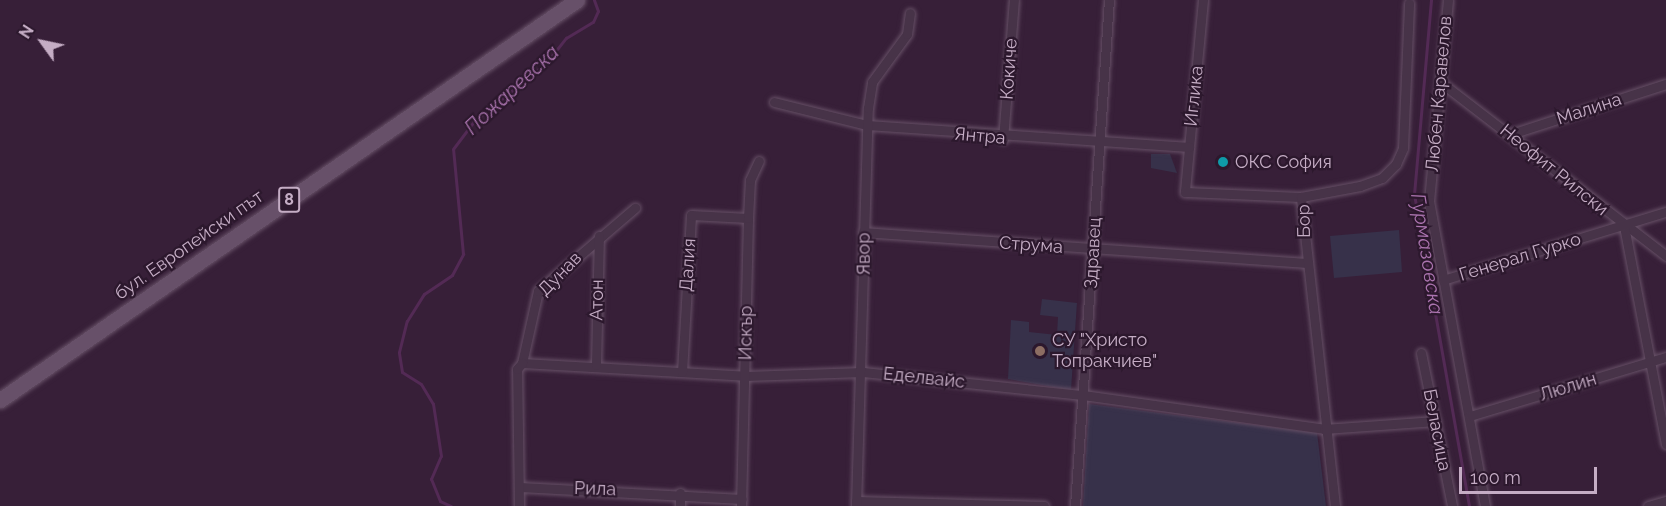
<!DOCTYPE html>
<html>
<head>
<meta charset="utf-8">
<style>
  body { margin:0 }
  #map { position:relative; width:1666px; height:506px; overflow:hidden; background:#371f38; font-family:Raleway,sans-serif }
  div>[style] { position:absolute }
  .green>* { inset:0; background:#37314a }
  .stream>* { height:3px; margin:-1.5px; padding:0 1.5px; transform-origin:1.5px; border-radius:1.5px; background:#532a55 }
  .roads { filter:drop-shadow(0 0 2px #665066) drop-shadow(0 0 2px #665066) }
  .minor>* { height:9px; margin:-4.5px; padding:0 4.5px; transform-origin:4.5px; border-radius:4.5px; background:#473348 }
  .primary>* { height:15px; margin:-7.5px; padding:0 7.5px; transform-origin:7.5px; border-radius:7.5px; background:#675069 }
  .dots>* { width:16px; height:16px; translate:-50% -50%; box-sizing:border-box; border:3px solid #2c182d; border-radius:50% }
  span { translate:-50% -50%; white-space:nowrap; text-align:center; line-height:1.15; -webkit-text-stroke:4.5px #2c182d; paint-order:stroke }
  .shield-label span { padding:2px 4px; background:#2c182d; border:2px solid; border-radius:4px; -webkit-text-stroke-width:0 }
  .shield-label { font-size:16px; color:#c5adc5; font-weight:700 }
  .street-label { font-size:18px; color:#c5adc5 }
  .poi-label { font-size:18px; color:#c5adc5 }
  .left { translate:0 -50%; text-align:left }
  .water-label { font-size:20px; color:#ab74af; font-style:italic }
  .north { position:absolute; left:12px; top:12px; width:60px; height:60px; -webkit-text-stroke:4px #2c182d; paint-order:stroke; rotate:303deg; font-size:16px; font-weight:700; line-height:24px; text-align:center; color:#c5adc5 }
  .north::after { content:''; display:block; margin:auto; width:21px; height:27px; background:#c5adc5; clip-path:polygon(50% 0,100% 100%,50% 72%,0 100%) }
  .scale { position:absolute; left:1459px; top:467px; width:138px; height:27px; box-sizing:border-box; border:3px solid #c5adc5; border-top:0; padding-left:8px; font-size:18px; line-height:21px; white-space:nowrap; color:#c5adc5; -webkit-text-stroke:4px #2c182d; paint-order:stroke }
</style>
</head>
<body>
<div id="map">
  <div class="green">
    <i style="clip-path:polygon(1151px 154px,1170px 154px,1177px 173px,1151px 168px)"></i>
    <i style="clip-path:polygon(1399px 230px,1402px 272px,1334px 278px,1330px 236px)"></i>
    <i style="clip-path:polygon(1042px 299px,1077px 303px,1071px 390px,1008px 379px,1011px 320px,1029px 322px,1029px 332px,1057px 335px,1058px 317px,1040px 315px)"></i>
    <i style="clip-path:polygon(1089px 404px,1317px 433px,1326px 506px,1083px 506px)"></i>
  </div>
  <div class="stream">
    <i style="left:1431px;top:0;width:195px;rotate:95deg"></i>
    <i style="left:1414px;top:194px;width:317px;rotate:80deg"></i>
    <i style="left:451px;top:506px;width:12px;rotate:-156deg"></i>
    <i style="left:440px;top:501px;width:24px;rotate:-112deg"></i>
    <i style="left:431px;top:479px;width:25px;rotate:-67deg"></i>
    <i style="left:441px;top:456px;width:53px;rotate:-98.7deg"></i>
    <i style="left:433px;top:404px;width:23px;rotate:-121deg"></i>
    <i style="left:421px;top:384px;width:22px;rotate:-148deg"></i>
    <i style="left:402px;top:372px;width:20px;rotate:-99deg"></i>
    <i style="left:399px;top:352px;width:32px;rotate:-76deg"></i>
    <i style="left:407px;top:321px;width:32px;rotate:-58deg"></i>
    <i style="left:424px;top:294px;width:34px;rotate:-34deg"></i>
    <i style="left:452px;top:275px;width:24px;rotate:-62deg"></i>
    <i style="left:463px;top:254px;width:105px;rotate:-95.4deg"></i>
    <i style="left:453px;top:149px;width:34px;rotate:-53deg"></i>
    <i style="left:473px;top:122px;width:95px;rotate:-39deg"></i>
    <i style="left:547px;top:62px;width:31px;rotate:-52deg"></i>
    <i style="left:566px;top:38px;width:31px;rotate:-31deg"></i>
    <i style="left:593px;top:22px;width:12px;rotate:-66deg"></i>
    <i style="left:598px;top:11px;width:12px;rotate:-110deg"></i>
  </div>
  <div class="roads">
    <div class="minor">
      <i style="left:1203px;top:0;width:193px;rotate:95.4deg"></i>
      <i style="left:1185px;top:192px;width:116px;rotate:2.5deg"></i>
      <i style="left:1448px;top:0;width:202px;rotate:95.4deg"></i>
      <i style="left:1429px;top:201px;width:310px;rotate:79.6deg"></i>
      <i style="left:1443px;top:84px;width:282px;rotate:37.6deg"></i>
      <i style="left:774px;top:102px;width:96px;rotate:13.9deg"></i>
      <i style="left:867px;top:125px;width:323px;rotate:3.9deg"></i>
      <i style="left:1511px;top:134px;width:163px;rotate:-17.9deg"></i>
      <i style="left:1003px;top:139px;width:139px;rotate:-85.5deg"></i>
      <i style="left:1624px;top:226px;width:222px;rotate:79.1deg"></i>
      <i style="left:863px;top:232px;width:444px;rotate:4deg"></i>
      <i style="left:1443px;top:280px;width:233px;rotate:-17deg"></i>
      <i style="left:1421px;top:353px;width:156px;rotate:78.5deg"></i>
      <i style="left:522px;top:363px;width:223px;rotate:3.3deg"></i>
      <i style="left:745px;top:376px;width:118px;rotate:-1.9deg"></i>
      <i style="left:863px;top:372px;width:221px;rotate:6deg"></i>
      <i style="left:1083px;top:395px;width:243px;rotate:8deg"></i>
      <i style="left:1324px;top:429px;width:112px;rotate:-4.1deg"></i>
      <i style="left:522px;top:363px;width:74px;rotate:-77.5deg"></i>
      <i style="left:538px;top:291px;width:128px;rotate:-40.6deg"></i>
      <i style="left:596px;top:365px;width:129px;rotate:-88.7deg"></i>
      <i style="left:682px;top:372px;width:157px;rotate:-86.7deg"></i>
      <i style="left:691px;top:215px;width:57px;rotate:3deg"></i>
      <i style="left:1470px;top:416px;width:205px;rotate:-16.8deg"></i>
      <i style="left:520px;top:487px;width:222px;rotate:3.1deg"></i>
      <i style="left:856px;top:501px;width:188px;rotate:1.5deg"></i>
      <i style="left:519px;top:506px;width:137px;rotate:-90.8deg"></i>
      <i style="left:517px;top:369px;width:8px;rotate:-50deg"></i>
      <i style="left:680px;top:506px;width:13px;rotate:-90deg"></i>
      <i style="left:741px;top:506px;width:288px;rotate:-88.6deg"></i>
      <i style="left:748px;top:218px;width:38px;rotate:-87deg"></i>
      <i style="left:750px;top:180px;width:21px;rotate:-65deg"></i>
      <i style="left:856px;top:506px;width:398px;rotate:-88.3deg"></i>
      <i style="left:868px;top:108px;width:26px;rotate:-81deg"></i>
      <i style="left:872px;top:82px;width:59px;rotate:-53.9deg"></i>
      <i style="left:907px;top:34px;width:21px;rotate:-82deg"></i>
      <i style="left:1075px;top:506px;width:507px;rotate:-86.16deg"></i>
      <i style="left:1335px;top:506px;width:311px;rotate:-96.3deg"></i>
      <i style="left:1301px;top:197px;width:60px;rotate:-10.6deg"></i>
      <i style="left:1360px;top:186px;width:23px;rotate:-20deg"></i>
      <i style="left:1382px;top:178px;width:20px;rotate:-45deg"></i>
      <i style="left:1396px;top:164px;width:17px;rotate:-66deg"></i>
      <i style="left:1403px;top:148px;width:145px;rotate:-87.6deg"></i>
      <i style="left:1648px;top:506px;width:19px;rotate:-16deg"></i>
    </div>
    <div class="primary">
      <i style="left:0;top:400px;width:702px;rotate:-34.73deg"></i>
    </div>
  </div>
  <div class="dots">
    <i style="left:1223px;top:162px;background:#0f9aa8"></i>
    <i style="left:1040px;top:351px;background:#8d6e63"></i>
  </div>
  <div class="shield-label">
    <span style="left:289px;top:200px">8</span>
  </div>
  <div class="street-label">
    <span style="left:1009px;top:69px;rotate:-86deg">Кокиче</span>
    <span style="left:1439px;top:94px;rotate:-85deg">Любен Каравелов</span>
    <span style="left:1194px;top:96px;rotate:-84deg">Иглика</span>
    <span style="left:1589px;top:109px;rotate:-18deg">Малина</span>
    <span style="left:980px;top:136px;rotate:5deg">Янтра</span>
    <span style="left:1554px;top:170px;rotate:39deg">Неофит Рилски</span>
    <span style="left:1304px;top:221px;rotate:-91deg">Бор</span>
    <span style="left:189px;top:245px;rotate:-35deg">бул. Европейски път</span>
    <span style="left:1031px;top:245px;rotate:4deg">Струма</span>
    <span style="left:1093px;top:253px;rotate:-87deg">Здравец</span>
    <span style="left:864px;top:254px;rotate:-90deg">Явор</span>
    <span style="left:1520px;top:257px;rotate:-17deg">Генерал Гурко</span>
    <span style="left:688px;top:265px;rotate:-86deg">Далия</span>
    <span style="left:560px;top:274px;rotate:-46deg">Дунав</span>
    <span style="left:597px;top:300px;rotate:-89deg">Атон</span>
    <span style="left:746px;top:333px;rotate:-89deg">Искър</span>
    <span style="left:924px;top:378px;rotate:6deg">Еделвайс</span>
    <span style="left:1568px;top:387px;rotate:-17deg">Люлин</span>
    <span style="left:1437px;top:430px;rotate:79deg">Беласица</span>
    <span style="left:595px;top:489px;rotate:2deg">Рила</span>
  </div>
  <div class="poi-label">
    <span class="left" style="left:1235px;top:162px">ОКС София</span>
    <span class="left" style="left:1052px;top:351px">СУ "Христо<br>Топракчиев"</span>
  </div>
  <div class="water-label">
    <span style="left:512px;top:90px;rotate:-43deg">Пожаревска</span>
    <span style="left:1427px;top:254px;rotate:81deg">Гурмазовска</span>
  </div>
  <div class="north">N</div>
  <div class="scale">100 m</div>
</div>
</body>
</html>
